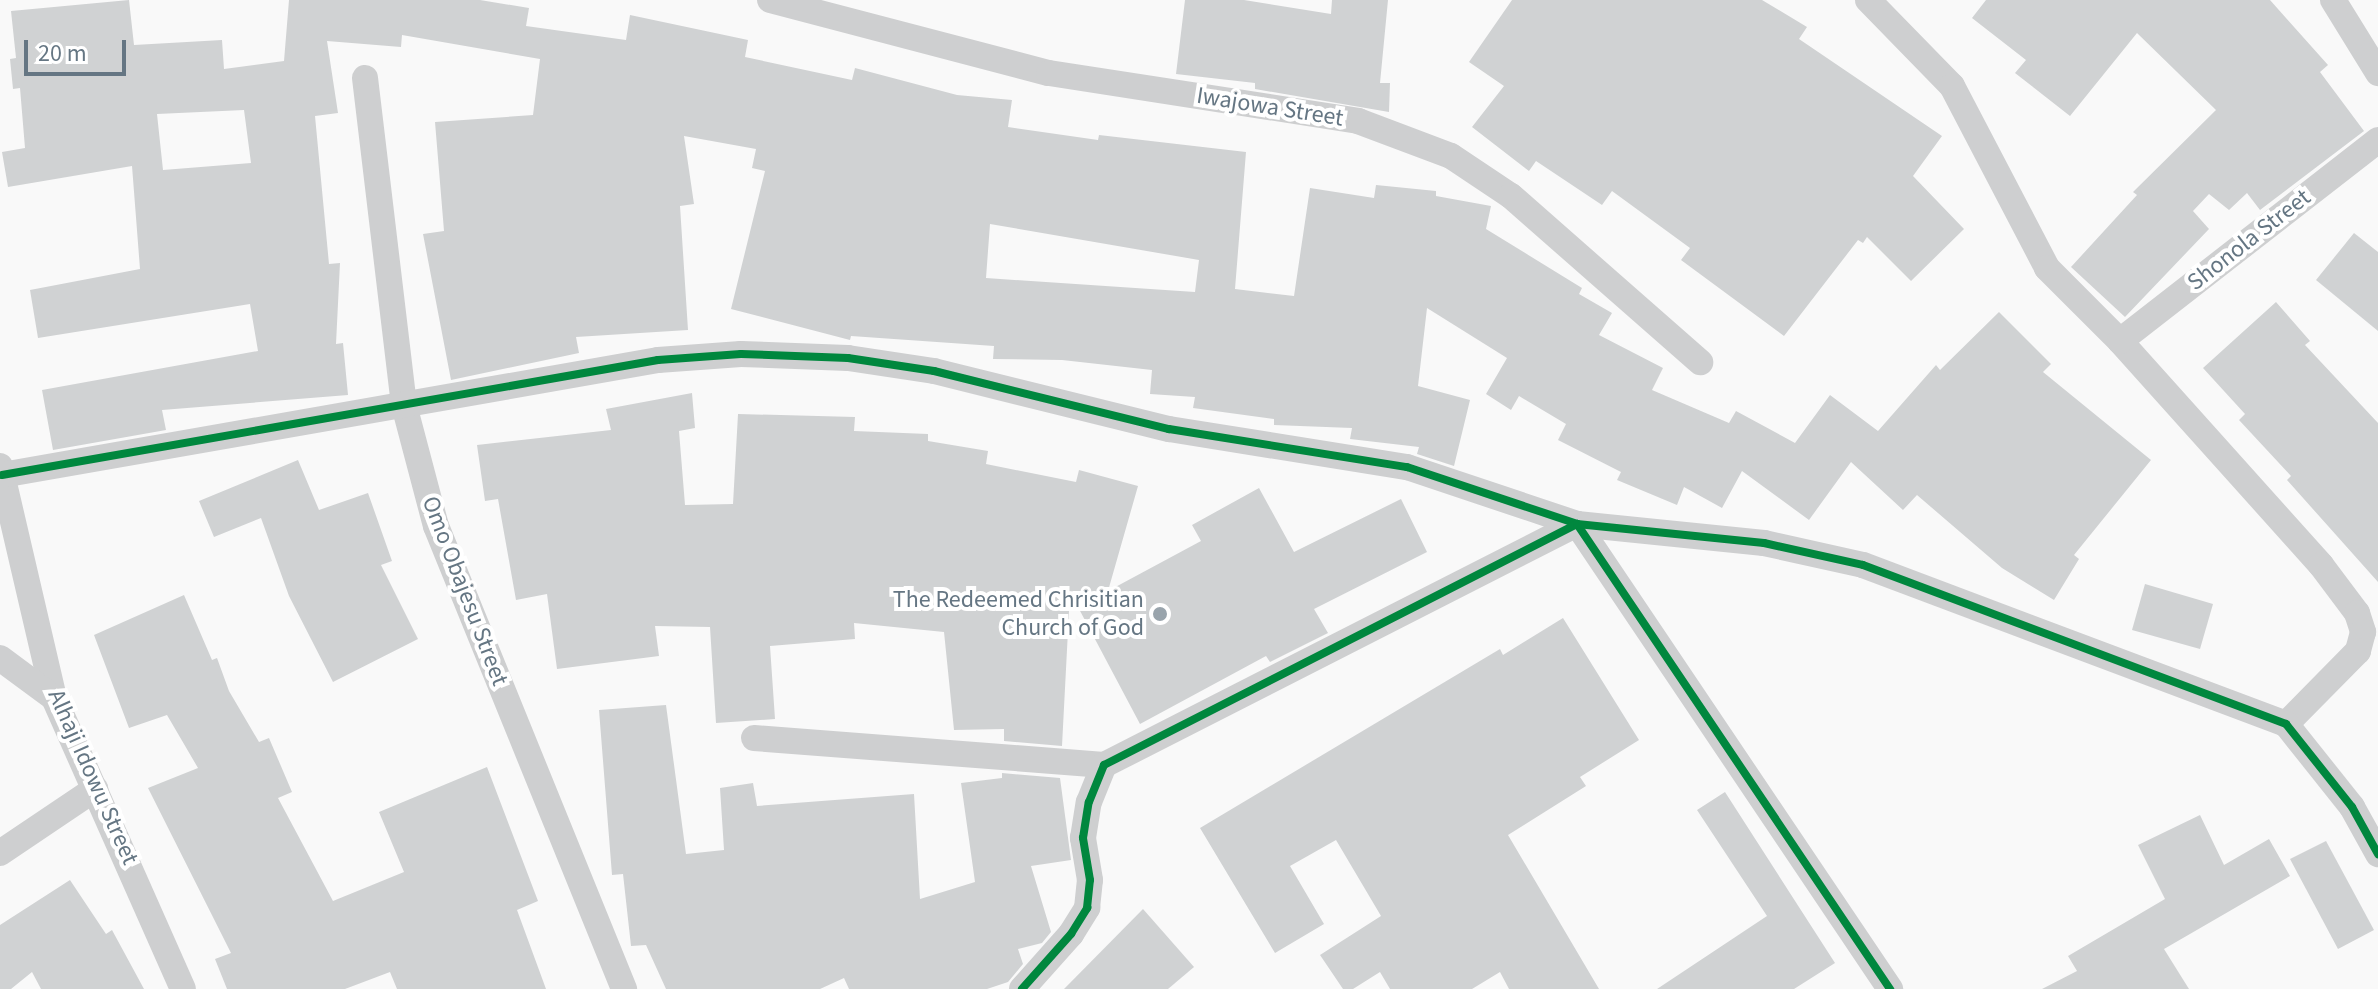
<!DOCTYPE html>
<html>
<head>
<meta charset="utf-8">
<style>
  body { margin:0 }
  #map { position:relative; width:2378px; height:989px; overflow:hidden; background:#f9f9f9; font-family:"Source Sans 3",sans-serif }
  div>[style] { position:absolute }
  .building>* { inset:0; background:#d0d2d3 }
  .street>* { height:26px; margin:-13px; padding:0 13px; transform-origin:13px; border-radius:13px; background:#cecfd0 }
  .cycleway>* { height:8px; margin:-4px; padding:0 4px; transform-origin:4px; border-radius:4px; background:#00873e }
  .dots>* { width:22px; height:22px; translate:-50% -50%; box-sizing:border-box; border:4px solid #fff; border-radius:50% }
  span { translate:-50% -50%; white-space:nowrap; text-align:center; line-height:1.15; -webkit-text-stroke:8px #fff; paint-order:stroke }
  .street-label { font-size:24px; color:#657683 }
  .poi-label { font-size:24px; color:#657683 }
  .right { translate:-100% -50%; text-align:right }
  .scale { position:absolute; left:24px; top:40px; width:102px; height:36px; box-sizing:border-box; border:4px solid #657683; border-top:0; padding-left:10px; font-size:24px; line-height:28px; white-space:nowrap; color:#657683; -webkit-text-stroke:6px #fff; paint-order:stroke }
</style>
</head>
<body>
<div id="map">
  <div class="building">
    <i style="clip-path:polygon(evenodd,129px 0,134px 45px,222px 40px,224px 69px,284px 61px,289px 0,480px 0,529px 8px,526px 26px,626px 40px,630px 15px,748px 40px,745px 57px,852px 80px,855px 68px,957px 95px,1012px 100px,1008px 127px,1098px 140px,1099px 135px,1246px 152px,1235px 289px,1294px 296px,1310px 188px,1374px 198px,1376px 185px,1436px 191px,1436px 196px,1491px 206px,1486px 229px,1582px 288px,1579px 294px,1612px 313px,1599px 335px,1663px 368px,1652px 390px,1729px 423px,1736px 411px,1795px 443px,1830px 395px,1878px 431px,1936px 365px,1940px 370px,1999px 312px,2051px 364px,2043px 372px,2151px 460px,2074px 555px,2079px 559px,2054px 600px,2002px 568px,1917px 495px,1903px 510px,1851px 462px,1809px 520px,1742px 471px,1722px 508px,1684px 487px,1677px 505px,1617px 480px,1621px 472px,1558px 440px,1566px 424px,1519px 396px,1511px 410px,1486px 394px,1507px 358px,1427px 308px,1418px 386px,1470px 400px,1454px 466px,1417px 454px,1419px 447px,1350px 439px,1352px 428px,1274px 425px,1274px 419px,1193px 408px,1195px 397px,1150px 394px,1152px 370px,1062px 360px,993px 359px,994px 346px,851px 336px,850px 340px,731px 309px,765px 171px,752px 168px,756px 149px,684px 136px,694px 204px,680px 206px,688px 330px,576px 337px,579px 353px,451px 380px,423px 234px,444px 231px,435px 122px,533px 115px,540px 59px,402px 35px,401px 47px,327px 41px,338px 113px,315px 116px,329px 264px,340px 263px,336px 344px,343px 343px,348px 395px,162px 410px,166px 430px,53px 450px,42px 390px,258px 351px,250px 304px,38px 338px,30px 290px,140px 269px,132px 166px,8px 187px,2px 152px,25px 148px,20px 88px,13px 89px,10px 59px,16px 58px,11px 11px,129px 0,244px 110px,251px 163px,163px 170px,157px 114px,244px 110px,129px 0,990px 224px,1199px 260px,1195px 292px,986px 278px,990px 224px)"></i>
    <i style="clip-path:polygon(1185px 0,1244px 0,1331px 14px,1332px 0,1388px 0,1380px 83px,1390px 83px,1389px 112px,1255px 89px,1255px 83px,1176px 74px)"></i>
    <i style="clip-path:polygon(1512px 0,1762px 0,1807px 27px,1799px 39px,1942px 136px,1913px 176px,1964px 229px,1911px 281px,1867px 237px,1863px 243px,1858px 240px,1784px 336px,1681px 260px,1690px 248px,1612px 191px,1602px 205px,1536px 161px,1529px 171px,1472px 127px,1504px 86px,1469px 62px)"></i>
    <i style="clip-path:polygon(1986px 0,2270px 0,2328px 65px,2320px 72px,2364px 131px,2260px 210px,2247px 193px,2229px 210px,2209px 194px,2193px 211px,2209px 229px,2125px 317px,2071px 267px,2137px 195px,2133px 192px,2216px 110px,2137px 33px,2070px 116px,2015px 73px,2026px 60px,1972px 18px)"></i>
    <i style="clip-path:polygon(2354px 233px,2378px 252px,2378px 331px,2316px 280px)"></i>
    <i style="clip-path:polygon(2276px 302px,2310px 341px,2305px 345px,2378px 423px,2378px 582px,2287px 480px,2291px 476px,2239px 420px,2245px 414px,2203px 368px)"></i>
    <i style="clip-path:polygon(692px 393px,695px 428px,679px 431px,685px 505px,733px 504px,738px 414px,855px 417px,854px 431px,928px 434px,928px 441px,988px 451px,986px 464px,1076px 482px,1079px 470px,1138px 486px,1108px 591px,1201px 541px,1192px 525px,1259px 488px,1294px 552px,1401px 499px,1427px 552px,1314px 609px,1328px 633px,1270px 662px,1266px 656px,1140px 724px,1070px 592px,1062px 746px,1004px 741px,1004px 729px,954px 730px,944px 632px,854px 623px,855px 639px,770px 646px,775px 719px,716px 723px,710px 627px,655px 626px,659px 656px,557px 669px,547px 594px,516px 600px,498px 499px,485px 501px,477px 445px,611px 430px,606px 409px)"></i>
    <i style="clip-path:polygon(298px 460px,319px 510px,368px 493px,392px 561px,381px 565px,418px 639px,333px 682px,289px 596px,261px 518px,214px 537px,199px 501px)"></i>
    <i style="clip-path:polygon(2145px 584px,2213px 604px,2200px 649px,2132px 630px)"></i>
    <i style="clip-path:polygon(184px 595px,212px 660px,217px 658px,229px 691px,259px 742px,269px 738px,292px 792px,278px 798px,333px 901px,404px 872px,379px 812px,487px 767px,538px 901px,517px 910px,546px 989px,397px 989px,390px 972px,345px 989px,227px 989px,215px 959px,231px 953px,148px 788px,198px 768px,167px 715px,129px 728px,94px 635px)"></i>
    <i style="clip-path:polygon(1563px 618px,1639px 740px,1580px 777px,1586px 786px,1508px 835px,1599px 989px,1509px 989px,1500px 972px,1472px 989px,1390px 989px,1380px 972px,1353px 989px,1343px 989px,1320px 955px,1381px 916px,1336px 840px,1290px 866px,1324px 924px,1275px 953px,1200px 828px,1500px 649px,1503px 655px)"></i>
    <i style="clip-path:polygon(666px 705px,686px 854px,724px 850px,720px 788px,753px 783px,757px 806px,914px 794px,920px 899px,975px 882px,961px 783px,1002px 778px,1002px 773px,1060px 778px,1071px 860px,1031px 866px,1051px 932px,1042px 943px,1018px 949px,1023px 964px,1008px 982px,987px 989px,849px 989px,844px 978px,820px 989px,666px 989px,646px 945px,631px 946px,623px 874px,612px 875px,599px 710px)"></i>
    <i style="clip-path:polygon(1725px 792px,1835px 963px,1794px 989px,1657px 989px,1767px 916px,1697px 810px)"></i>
    <i style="clip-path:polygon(2200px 815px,2224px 865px,2269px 839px,2290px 876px,2164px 949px,2189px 989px,2042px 989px,2077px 971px,2068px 956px,2165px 899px,2138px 845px)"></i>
    <i style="clip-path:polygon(2326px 841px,2374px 930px,2338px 949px,2290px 859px)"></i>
    <i style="clip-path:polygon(70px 880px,106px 934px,112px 930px,144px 989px,41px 989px,32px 972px,11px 989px,0 989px,0 925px)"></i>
    <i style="clip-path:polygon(1143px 909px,1194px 967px,1168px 989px,1064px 989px)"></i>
  </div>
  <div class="street">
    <i style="left:770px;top:0;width:288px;rotate:14.7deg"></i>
    <i style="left:1049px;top:73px;width:313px;rotate:8.8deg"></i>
    <i style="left:1358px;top:121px;width:99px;rotate:20.6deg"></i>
    <i style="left:1451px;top:156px;width:72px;rotate:33.7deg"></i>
    <i style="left:1511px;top:196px;width:252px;rotate:41.3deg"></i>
    <i style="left:1868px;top:0;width:120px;rotate:45.7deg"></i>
    <i style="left:1952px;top:86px;width:205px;rotate:62.4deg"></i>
    <i style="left:2047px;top:268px;width:103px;rotate:45deg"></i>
    <i style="left:2120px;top:341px;width:301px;rotate:48.1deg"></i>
    <i style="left:2321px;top:565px;width:60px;rotate:53.1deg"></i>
    <i style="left:2357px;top:613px;width:20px;rotate:72deg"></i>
    <i style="left:2363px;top:632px;width:20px;rotate:105deg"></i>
    <i style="left:2358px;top:651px;width:103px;rotate:134.6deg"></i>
    <i style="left:2333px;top:0;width:86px;rotate:58.3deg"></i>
    <i style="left:365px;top:78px;width:329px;rotate:83.2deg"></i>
    <i style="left:404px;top:405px;width:125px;rotate:75.2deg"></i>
    <i style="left:436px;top:526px;width:500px;rotate:67.9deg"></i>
    <i style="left:2120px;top:341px;width:327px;rotate:-37.9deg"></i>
    <i style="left:0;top:466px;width:238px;rotate:76.9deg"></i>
    <i style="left:54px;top:698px;width:318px;rotate:66.1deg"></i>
    <i style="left:2px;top:475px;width:666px;rotate:-9.94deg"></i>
    <i style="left:658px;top:360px;width:83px;rotate:-4.1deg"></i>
    <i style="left:741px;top:354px;width:107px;rotate:2.1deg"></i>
    <i style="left:848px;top:358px;width:87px;rotate:8.6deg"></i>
    <i style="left:934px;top:371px;width:242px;rotate:13.9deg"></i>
    <i style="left:1169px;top:429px;width:241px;rotate:9.1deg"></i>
    <i style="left:1407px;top:467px;width:179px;rotate:18.5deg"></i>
    <i style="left:1577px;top:524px;width:561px;rotate:56.05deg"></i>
    <i style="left:0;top:658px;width:67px;rotate:36.5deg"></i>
    <i style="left:754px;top:738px;width:351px;rotate:4.4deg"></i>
    <i style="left:0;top:853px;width:115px;rotate:-34deg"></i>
    <i style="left:1022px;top:989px;width:74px;rotate:-48.3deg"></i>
    <i style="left:1071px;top:934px;width:31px;rotate:-58deg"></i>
    <i style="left:1087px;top:908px;width:28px;rotate:-84deg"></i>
    <i style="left:1090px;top:880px;width:43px;rotate:-99.5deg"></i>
    <i style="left:1083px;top:838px;width:36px;rotate:-81deg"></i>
    <i style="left:1089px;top:802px;width:40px;rotate:-68deg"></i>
    <i style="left:1104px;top:765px;width:531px;rotate:-27deg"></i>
    <i style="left:1577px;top:524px;width:188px;rotate:5.8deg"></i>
    <i style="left:1764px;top:543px;width:101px;rotate:12.5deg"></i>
    <i style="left:1863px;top:565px;width:452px;rotate:20.6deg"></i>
    <i style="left:2286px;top:724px;width:106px;rotate:51.5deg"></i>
    <i style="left:2352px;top:807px;width:54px;rotate:61deg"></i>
  </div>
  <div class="cycleway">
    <i style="left:2px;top:475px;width:666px;rotate:-9.94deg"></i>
    <i style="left:658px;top:360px;width:83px;rotate:-4.1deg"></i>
    <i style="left:741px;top:354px;width:107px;rotate:2.1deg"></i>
    <i style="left:848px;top:358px;width:87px;rotate:8.6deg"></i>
    <i style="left:934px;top:371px;width:242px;rotate:13.9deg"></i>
    <i style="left:1169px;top:429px;width:241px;rotate:9.1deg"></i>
    <i style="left:1407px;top:467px;width:179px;rotate:18.5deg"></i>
    <i style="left:1577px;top:524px;width:561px;rotate:56.05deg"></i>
    <i style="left:1022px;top:989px;width:74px;rotate:-48.3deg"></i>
    <i style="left:1071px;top:934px;width:31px;rotate:-58deg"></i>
    <i style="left:1087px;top:908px;width:28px;rotate:-84deg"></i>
    <i style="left:1090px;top:880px;width:43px;rotate:-99.5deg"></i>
    <i style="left:1083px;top:838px;width:36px;rotate:-81deg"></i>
    <i style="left:1089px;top:802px;width:40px;rotate:-68deg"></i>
    <i style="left:1104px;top:765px;width:531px;rotate:-27deg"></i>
    <i style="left:1577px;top:524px;width:188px;rotate:5.8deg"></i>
    <i style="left:1764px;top:543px;width:101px;rotate:12.5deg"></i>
    <i style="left:1863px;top:565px;width:452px;rotate:20.6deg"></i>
    <i style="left:2286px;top:724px;width:106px;rotate:51.5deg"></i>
    <i style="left:2352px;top:807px;width:54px;rotate:61deg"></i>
  </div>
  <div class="dots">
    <i style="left:1160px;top:614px;background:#99a4ac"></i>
  </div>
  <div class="street-label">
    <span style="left:1270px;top:107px;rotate:9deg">Iwajowa Street</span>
    <span style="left:2249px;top:240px;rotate:-38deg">Shonola Street</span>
    <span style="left:465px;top:591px;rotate:69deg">Omo Obajesu Street</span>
    <span style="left:93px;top:777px;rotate:66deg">Alhaji Idowu Street</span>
  </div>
  <div class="poi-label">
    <span class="right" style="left:1144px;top:614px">The Redeemed Chrisitian<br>Church of God</span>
  </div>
  <div class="scale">20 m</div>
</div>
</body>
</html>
